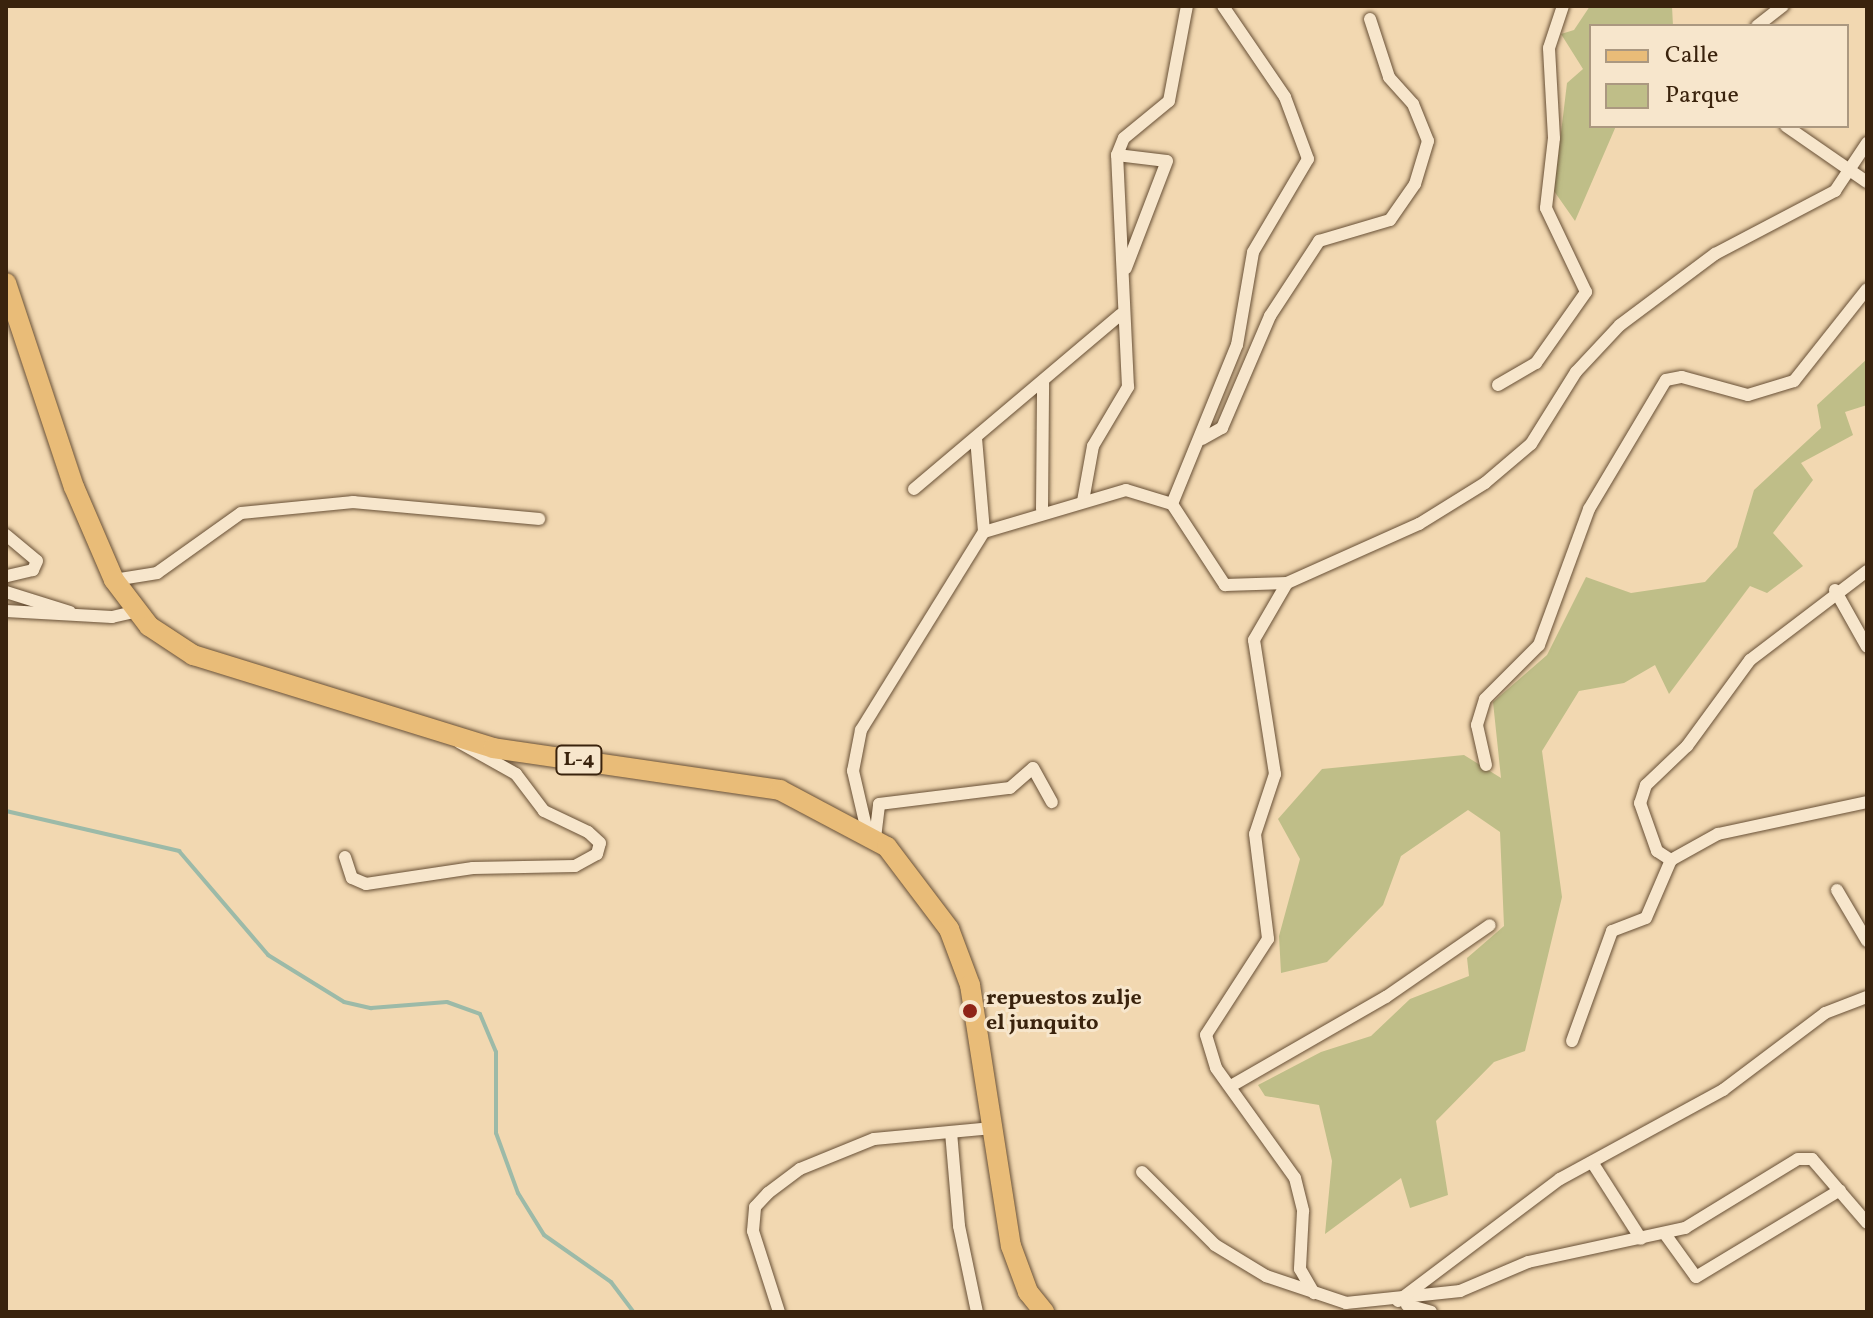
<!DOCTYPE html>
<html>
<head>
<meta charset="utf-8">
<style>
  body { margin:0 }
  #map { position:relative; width:1873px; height:1318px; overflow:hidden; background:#f2d8b1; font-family:Vollkorn,serif }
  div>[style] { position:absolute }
  .green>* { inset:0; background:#bfbe88 }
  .stream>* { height:4px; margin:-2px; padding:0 2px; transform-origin:2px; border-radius:2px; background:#9cbaa8 }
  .roads { filter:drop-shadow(0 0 2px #685036) drop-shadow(0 0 2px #685036) }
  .minor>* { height:12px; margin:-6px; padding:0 6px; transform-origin:6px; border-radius:6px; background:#f7e6cc }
  .primary>* { height:20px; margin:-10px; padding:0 10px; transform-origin:10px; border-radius:10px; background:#e9bc78 }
  .dots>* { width:22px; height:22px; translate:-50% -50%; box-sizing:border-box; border:4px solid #f7e6cc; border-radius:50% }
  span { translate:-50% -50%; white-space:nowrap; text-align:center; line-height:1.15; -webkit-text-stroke:6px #f7e6cc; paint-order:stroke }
  .shield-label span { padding:2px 6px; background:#f7e6cc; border:2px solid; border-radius:6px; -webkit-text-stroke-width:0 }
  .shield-label { font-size:20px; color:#3a230d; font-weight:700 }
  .poi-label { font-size:22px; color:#3a230d; font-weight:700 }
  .left { translate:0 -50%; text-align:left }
  .frame { position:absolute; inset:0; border:8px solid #3a230d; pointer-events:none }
  .legend { position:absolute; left:1589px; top:24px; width:260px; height:104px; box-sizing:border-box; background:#f7e6cc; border:2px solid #ab9880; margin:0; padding:10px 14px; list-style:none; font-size:24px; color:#3a230d }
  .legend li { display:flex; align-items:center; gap:16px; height:40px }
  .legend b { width:40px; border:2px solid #ab9880 }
</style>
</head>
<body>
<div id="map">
  <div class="green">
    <i style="clip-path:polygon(1590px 6px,1672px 6px,1673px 26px,1591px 26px,1591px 126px,1616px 126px,1575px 221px,1554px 191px,1567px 83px,1583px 69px,1561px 34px,1574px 30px)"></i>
    <i style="clip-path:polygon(1867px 359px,1867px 405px,1845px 412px,1853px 435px,1801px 463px,1813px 480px,1773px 533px,1803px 566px,1767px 593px,1750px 586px,1669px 694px,1655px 665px,1624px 683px,1579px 691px,1542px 751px,1562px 897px,1525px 1051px,1494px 1062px,1436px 1121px,1448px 1195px,1410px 1208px,1401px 1178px,1325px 1234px,1332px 1161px,1319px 1105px,1265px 1096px,1258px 1085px,1321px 1052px,1371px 1036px,1410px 999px,1469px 976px,1467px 958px,1504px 926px,1500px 832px,1468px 810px,1401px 856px,1383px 905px,1327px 962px,1281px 973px,1279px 936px,1300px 859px,1278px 819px,1322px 769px,1464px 755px,1501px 778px,1493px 702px,1547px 655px,1586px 577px,1631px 593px,1705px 582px,1737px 547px,1754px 490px,1821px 428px,1817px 405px)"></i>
  </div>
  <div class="stream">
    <i style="left:6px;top:811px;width:178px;rotate:13deg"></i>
    <i style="left:179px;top:851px;width:137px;rotate:49.4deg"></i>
    <i style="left:268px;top:955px;width:89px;rotate:31.7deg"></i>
    <i style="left:344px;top:1002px;width:28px;rotate:13deg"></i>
    <i style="left:371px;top:1008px;width:76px;rotate:-4.5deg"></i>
    <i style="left:447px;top:1002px;width:35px;rotate:20deg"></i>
    <i style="left:480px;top:1014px;width:41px;rotate:67.2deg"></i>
    <i style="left:496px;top:1052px;width:81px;rotate:90deg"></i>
    <i style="left:496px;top:1133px;width:64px;rotate:69.9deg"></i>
    <i style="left:518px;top:1193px;width:49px;rotate:58.2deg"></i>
    <i style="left:544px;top:1235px;width:82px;rotate:35deg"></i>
    <i style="left:611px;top:1282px;width:38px;rotate:53deg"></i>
  </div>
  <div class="roads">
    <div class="minor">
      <i style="left:1757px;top:26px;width:33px;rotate:-38deg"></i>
      <i style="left:1786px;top:126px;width:98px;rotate:34.7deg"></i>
      <i style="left:1117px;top:155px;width:50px;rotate:6.8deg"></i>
      <i style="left:1167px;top:161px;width:115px;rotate:111deg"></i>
      <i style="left:1498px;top:385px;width:44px;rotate:-30.1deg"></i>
      <i style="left:1536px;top:363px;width:87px;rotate:-54.8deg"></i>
      <i style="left:1586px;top:292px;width:93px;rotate:-115.5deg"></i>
      <i style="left:1546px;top:208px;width:70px;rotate:-83.5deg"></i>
      <i style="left:1554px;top:138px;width:90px;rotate:-93.2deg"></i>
      <i style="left:1549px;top:48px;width:44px;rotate:-71.6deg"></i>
      <i style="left:976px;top:438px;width:94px;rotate:85.1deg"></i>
      <i style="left:1202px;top:439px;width:23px;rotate:-29deg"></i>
      <i style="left:1222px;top:428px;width:122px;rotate:-66.8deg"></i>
      <i style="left:1270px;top:316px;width:90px;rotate:-56.8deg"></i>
      <i style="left:1319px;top:241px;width:74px;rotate:-16.5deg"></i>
      <i style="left:1390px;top:220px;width:44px;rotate:-55.2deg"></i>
      <i style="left:1415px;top:184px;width:45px;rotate:-73.2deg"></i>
      <i style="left:1428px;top:141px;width:40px;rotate:-112deg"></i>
      <i style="left:1413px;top:104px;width:36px;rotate:-132deg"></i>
      <i style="left:1389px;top:77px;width:61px;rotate:-108.1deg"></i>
      <i style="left:914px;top:489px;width:270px;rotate:-40.2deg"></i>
      <i style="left:1083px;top:501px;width:56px;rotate:-79.7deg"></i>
      <i style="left:1093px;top:446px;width:69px;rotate:-59.3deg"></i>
      <i style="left:1128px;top:387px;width:232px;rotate:-92.7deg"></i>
      <i style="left:1117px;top:155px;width:18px;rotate:-68deg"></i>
      <i style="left:1124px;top:138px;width:58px;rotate:-39.4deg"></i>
      <i style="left:1169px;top:101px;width:97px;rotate:-79.3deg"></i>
      <i style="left:1172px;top:504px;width:172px;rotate:-67.8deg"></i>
      <i style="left:1237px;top:345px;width:94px;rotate:-80.2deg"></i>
      <i style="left:1253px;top:252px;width:108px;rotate:-59.4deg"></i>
      <i style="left:1308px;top:159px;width:66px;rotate:-110.4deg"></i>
      <i style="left:1285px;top:97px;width:110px;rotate:-124.3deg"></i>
      <i style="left:1042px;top:509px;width:127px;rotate:-89.5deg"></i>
      <i style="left:6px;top:535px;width:40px;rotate:40deg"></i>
      <i style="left:37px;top:561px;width:10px;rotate:114deg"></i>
      <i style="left:33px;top:570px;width:28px;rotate:167deg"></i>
      <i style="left:1867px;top:571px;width:147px;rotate:142.7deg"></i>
      <i style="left:1750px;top:660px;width:107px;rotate:126.2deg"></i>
      <i style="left:1687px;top:746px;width:57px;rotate:136.4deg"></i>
      <i style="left:1646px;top:785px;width:19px;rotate:108deg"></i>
      <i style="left:1640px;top:803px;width:51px;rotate:70.5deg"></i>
      <i style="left:1657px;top:851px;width:17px;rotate:33deg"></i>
      <i style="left:1671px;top:860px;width:54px;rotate:-29deg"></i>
      <i style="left:1718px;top:834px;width:152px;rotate:-12.1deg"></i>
      <i style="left:114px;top:580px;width:44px;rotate:-9.2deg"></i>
      <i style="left:157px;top:573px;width:103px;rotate:-35.5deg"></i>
      <i style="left:241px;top:513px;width:113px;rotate:-5.6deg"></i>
      <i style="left:353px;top:502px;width:187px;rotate:5.2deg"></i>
      <i style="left:1287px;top:583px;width:66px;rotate:120.1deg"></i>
      <i style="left:1254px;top:640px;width:136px;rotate:81.1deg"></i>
      <i style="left:1275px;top:774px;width:63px;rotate:108.4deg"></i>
      <i style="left:1255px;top:834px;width:106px;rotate:82.9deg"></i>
      <i style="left:1268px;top:939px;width:114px;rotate:122.9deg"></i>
      <i style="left:1206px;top:1035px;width:34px;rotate:73deg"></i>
      <i style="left:1216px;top:1068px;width:135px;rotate:54.3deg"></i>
      <i style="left:1295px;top:1178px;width:34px;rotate:76deg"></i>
      <i style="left:1303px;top:1211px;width:58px;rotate:93deg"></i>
      <i style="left:1300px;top:1269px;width:28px;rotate:60deg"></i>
      <i style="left:1835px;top:590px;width:65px;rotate:60.7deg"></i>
      <i style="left:6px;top:592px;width:67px;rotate:17.4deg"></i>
      <i style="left:6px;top:611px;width:106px;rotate:3.2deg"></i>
      <i style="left:112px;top:617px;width:26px;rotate:-13deg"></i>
      <i style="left:1486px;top:765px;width:41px;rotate:-102.7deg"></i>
      <i style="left:1477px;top:725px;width:27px;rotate:-73deg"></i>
      <i style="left:1485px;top:699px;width:76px;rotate:-45deg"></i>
      <i style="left:1539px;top:645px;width:145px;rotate:-69.8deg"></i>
      <i style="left:1589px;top:509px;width:150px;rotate:-59.2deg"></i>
      <i style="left:1666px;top:380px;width:16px;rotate:-11deg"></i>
      <i style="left:1682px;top:377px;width:68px;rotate:15.3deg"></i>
      <i style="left:1748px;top:395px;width:48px;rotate:-16.9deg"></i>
      <i style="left:1794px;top:381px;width:117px;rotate:-51.6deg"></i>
      <i style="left:867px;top:831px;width:62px;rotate:-103.1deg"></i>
      <i style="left:853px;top:771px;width:42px;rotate:-79deg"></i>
      <i style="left:861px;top:730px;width:233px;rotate:-58.2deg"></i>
      <i style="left:984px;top:532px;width:148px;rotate:-16.5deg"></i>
      <i style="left:1126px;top:490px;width:48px;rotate:16.9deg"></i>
      <i style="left:1172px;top:504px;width:97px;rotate:56.8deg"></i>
      <i style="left:1225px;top:585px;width:62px;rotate:-1.8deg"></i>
      <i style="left:1287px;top:583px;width:145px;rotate:-24.1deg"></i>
      <i style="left:1419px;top:524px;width:78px;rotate:-31.8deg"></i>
      <i style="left:1485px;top:483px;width:60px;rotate:-40.3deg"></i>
      <i style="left:1531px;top:444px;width:85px;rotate:-58deg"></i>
      <i style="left:1576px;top:372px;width:64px;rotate:-46.9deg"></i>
      <i style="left:1620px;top:325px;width:119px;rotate:-36.8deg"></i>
      <i style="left:1715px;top:254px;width:136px;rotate:-27.7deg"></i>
      <i style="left:1835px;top:191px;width:58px;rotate:-56.3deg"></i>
      <i style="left:875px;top:838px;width:34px;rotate:-83deg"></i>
      <i style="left:879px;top:804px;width:132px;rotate:-7deg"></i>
      <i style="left:1010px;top:788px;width:30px;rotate:-41deg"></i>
      <i style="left:1033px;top:768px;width:39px;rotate:61deg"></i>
      <i style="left:345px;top:857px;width:22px;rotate:72deg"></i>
      <i style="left:352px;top:878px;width:15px;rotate:23deg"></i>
      <i style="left:366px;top:884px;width:108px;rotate:-8.5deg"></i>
      <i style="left:473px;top:868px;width:102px;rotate:-1.1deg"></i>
      <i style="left:575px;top:866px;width:25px;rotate:-29deg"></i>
      <i style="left:597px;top:854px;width:11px;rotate:-75deg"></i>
      <i style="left:600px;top:843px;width:16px;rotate:-137deg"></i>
      <i style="left:588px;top:832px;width:49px;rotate:-154.5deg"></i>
      <i style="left:544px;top:811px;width:46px;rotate:-127.1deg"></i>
      <i style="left:516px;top:774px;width:65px;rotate:-150.7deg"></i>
      <i style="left:1837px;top:890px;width:59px;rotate:59.5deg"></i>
      <i style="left:1572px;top:1041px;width:117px;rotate:-70deg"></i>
      <i style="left:1612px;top:931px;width:36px;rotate:-21deg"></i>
      <i style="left:1646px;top:918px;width:63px;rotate:-66.7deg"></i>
      <i style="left:1231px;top:1086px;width:179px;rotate:-29.9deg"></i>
      <i style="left:1386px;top:997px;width:126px;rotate:-34.7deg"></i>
      <i style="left:951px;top:1132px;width:94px;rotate:85.1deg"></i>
      <i style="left:959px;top:1226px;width:88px;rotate:78.2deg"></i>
      <i style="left:1592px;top:1162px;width:91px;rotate:57.5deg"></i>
      <i style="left:1142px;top:1172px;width:103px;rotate:45deg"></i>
      <i style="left:1215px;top:1245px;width:60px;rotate:31.3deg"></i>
      <i style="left:1266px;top:1276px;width:84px;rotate:18.6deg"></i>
      <i style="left:1346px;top:1303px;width:115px;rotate:-6deg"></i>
      <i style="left:1460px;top:1291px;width:74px;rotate:-23.1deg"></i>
      <i style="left:1528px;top:1262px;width:161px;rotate:-12.2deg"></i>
      <i style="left:1685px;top:1228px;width:132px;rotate:-31.4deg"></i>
      <i style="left:1798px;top:1159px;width:14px"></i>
      <i style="left:1812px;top:1159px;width:84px;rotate:49.3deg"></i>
      <i style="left:1665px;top:1234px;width:53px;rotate:54.2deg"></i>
      <i style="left:1696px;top:1277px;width:168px;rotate:-31.1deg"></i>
      <i style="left:1398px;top:1301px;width:203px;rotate:-37deg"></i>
      <i style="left:1560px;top:1179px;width:186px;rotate:-28.6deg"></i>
      <i style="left:1723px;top:1090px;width:128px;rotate:-37deg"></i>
      <i style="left:1825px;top:1013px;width:45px;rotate:-20.9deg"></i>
      <i style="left:1407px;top:1305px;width:25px;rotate:16deg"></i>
      <i style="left:779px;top:1312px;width:85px;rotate:-107.8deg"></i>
      <i style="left:753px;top:1231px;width:24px;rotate:-85deg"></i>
      <i style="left:755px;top:1207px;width:19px;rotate:-47deg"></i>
      <i style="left:768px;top:1193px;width:40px;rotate:-37deg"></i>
      <i style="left:800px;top:1169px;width:80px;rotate:-22.1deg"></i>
      <i style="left:874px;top:1139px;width:119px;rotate:-5.3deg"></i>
    </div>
    <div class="primary">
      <i style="left:6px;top:283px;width:215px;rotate:71.6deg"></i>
      <i style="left:74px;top:487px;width:101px;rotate:66.7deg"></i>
      <i style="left:114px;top:580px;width:58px;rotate:52.7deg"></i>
      <i style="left:149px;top:626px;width:53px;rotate:33.4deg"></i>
      <i style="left:193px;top:655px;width:314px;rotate:17.2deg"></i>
      <i style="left:493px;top:748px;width:290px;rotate:8.3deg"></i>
      <i style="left:780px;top:790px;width:121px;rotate:28deg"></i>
      <i style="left:887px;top:847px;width:103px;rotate:52.9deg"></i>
      <i style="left:949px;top:929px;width:60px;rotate:69.4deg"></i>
      <i style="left:970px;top:985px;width:264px;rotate:81.1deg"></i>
      <i style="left:1011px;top:1246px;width:49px;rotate:69.7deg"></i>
      <i style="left:1028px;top:1292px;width:26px;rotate:51deg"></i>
    </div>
  </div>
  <div class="dots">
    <i style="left:970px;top:1011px;background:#8f2418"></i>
  </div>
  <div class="shield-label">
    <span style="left:579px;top:760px">L-4</span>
  </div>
  <div class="poi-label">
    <span class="left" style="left:986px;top:1011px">repuestos zulje<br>el junquito</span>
  </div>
  <div class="frame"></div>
  <ul class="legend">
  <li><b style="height:10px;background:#e9bc78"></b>Calle</li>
  <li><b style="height:22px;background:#bfbe88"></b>Parque</li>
  </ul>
</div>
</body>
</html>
